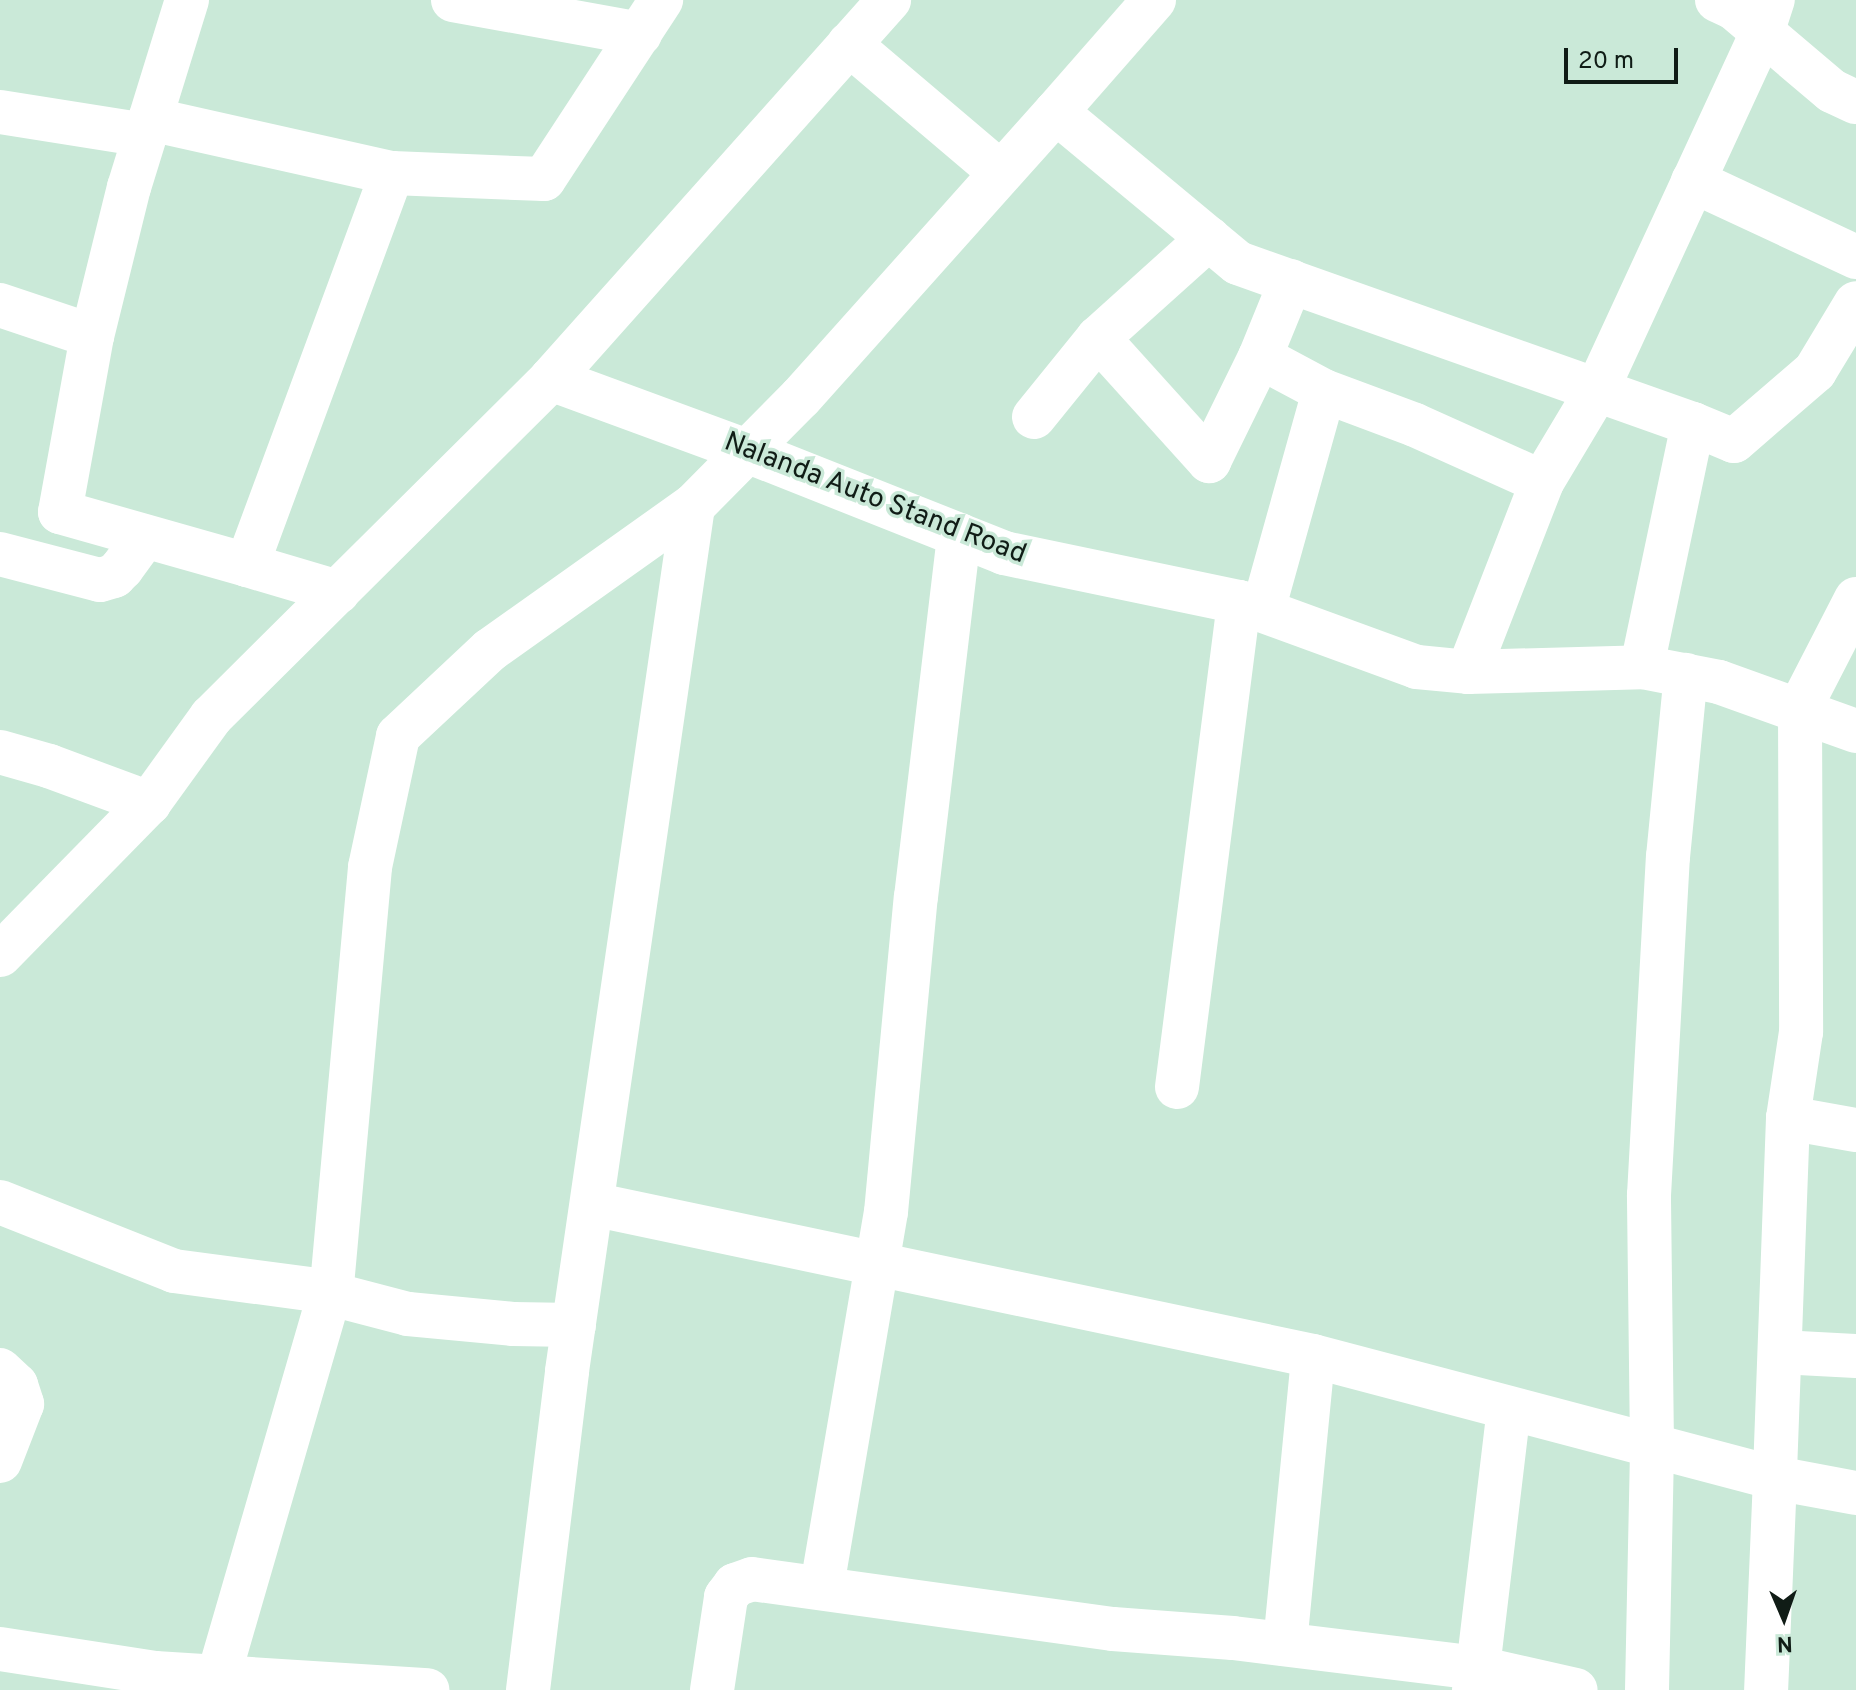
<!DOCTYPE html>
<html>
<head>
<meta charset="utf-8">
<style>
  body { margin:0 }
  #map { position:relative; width:1856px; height:1690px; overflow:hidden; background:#cae9d8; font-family:Overpass,sans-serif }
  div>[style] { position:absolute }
  .minor>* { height:44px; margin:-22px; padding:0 22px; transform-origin:22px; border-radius:22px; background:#fff }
  .tertiary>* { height:44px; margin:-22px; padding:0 22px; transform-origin:22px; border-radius:22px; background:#fff }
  span { translate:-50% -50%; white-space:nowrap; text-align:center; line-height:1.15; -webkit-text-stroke:7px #cae9d8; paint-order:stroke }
  .street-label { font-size:28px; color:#101c16 }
  .north { position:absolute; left:1744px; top:1578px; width:80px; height:80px; -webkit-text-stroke:6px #cae9d8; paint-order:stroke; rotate:178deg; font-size:22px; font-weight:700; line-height:32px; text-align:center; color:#101c16 }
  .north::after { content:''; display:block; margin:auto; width:28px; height:36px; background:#101c16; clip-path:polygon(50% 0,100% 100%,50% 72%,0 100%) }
  .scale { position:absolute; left:1564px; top:48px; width:114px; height:36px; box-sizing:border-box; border:4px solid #101c16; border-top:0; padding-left:10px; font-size:24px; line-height:28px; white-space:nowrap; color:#101c16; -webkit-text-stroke:6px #cae9d8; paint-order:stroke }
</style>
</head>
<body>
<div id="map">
  <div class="minor">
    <i style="left:187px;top:0;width:196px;rotate:107.2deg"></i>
    <i style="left:129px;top:187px;width:154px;rotate:103.9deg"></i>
    <i style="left:92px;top:336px;width:179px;rotate:100.3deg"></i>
    <i style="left:60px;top:512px;width:194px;rotate:15.8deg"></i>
    <i style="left:453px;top:0;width:190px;rotate:10.3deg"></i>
    <i style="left:1154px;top:0;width:149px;rotate:131.2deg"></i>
    <i style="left:1056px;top:112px;width:236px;rotate:39.7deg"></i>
    <i style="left:1238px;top:263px;width:483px;rotate:19.5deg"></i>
    <i style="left:1693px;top:424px;width:248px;rotate:101.9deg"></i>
    <i style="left:1717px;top:0;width:19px;rotate:25deg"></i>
    <i style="left:1734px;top:8px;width:128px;rotate:40.3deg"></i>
    <i style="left:1832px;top:91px;width:26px;rotate:25deg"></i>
    <i style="left:849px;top:44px;width:199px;rotate:40.3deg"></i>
    <i style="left:0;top:112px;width:147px;rotate:9deg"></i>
    <i style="left:150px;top:119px;width:248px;rotate:12.6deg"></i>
    <i style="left:392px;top:173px;width:152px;rotate:2.3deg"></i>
    <i style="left:544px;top:179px;width:214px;rotate:-56.8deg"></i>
    <i style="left:1693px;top:181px;width:180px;rotate:25deg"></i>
    <i style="left:0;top:305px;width:97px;rotate:18.6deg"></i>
    <i style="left:1098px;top:338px;width:149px;rotate:-42deg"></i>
    <i style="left:1260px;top:357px;width:82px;rotate:-67.8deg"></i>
    <i style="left:1034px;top:417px;width:102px;rotate:-51deg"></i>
    <i style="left:1098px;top:338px;width:166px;rotate:47.9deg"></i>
    <i style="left:1209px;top:461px;width:116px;rotate:-63.9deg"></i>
    <i style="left:1260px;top:357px;width:72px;rotate:28deg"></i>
    <i style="left:1693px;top:424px;width:44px;rotate:22.5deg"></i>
    <i style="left:1734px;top:441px;width:107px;rotate:-40.8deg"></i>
    <i style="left:1815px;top:371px;width:79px;rotate:-58.9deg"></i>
    <i style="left:0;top:554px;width:103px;rotate:14.6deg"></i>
    <i style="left:100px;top:580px;width:15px;rotate:-16deg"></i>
    <i style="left:114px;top:576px;width:11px;rotate:-45deg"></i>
    <i style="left:122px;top:568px;width:39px;rotate:-54deg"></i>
    <i style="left:338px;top:592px;width:95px;rotate:-163.5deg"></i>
    <i style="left:247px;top:565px;width:418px;rotate:-69.7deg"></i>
    <i style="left:1856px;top:599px;width:123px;rotate:117.2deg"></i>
    <i style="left:1800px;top:708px;width:324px;rotate:89.8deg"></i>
    <i style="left:1801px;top:1032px;width:87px;rotate:98.6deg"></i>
    <i style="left:1788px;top:1118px;width:360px;rotate:92.1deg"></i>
    <i style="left:1775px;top:1478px;width:82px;rotate:10.5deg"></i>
    <i style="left:1263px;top:610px;width:227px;rotate:-74.4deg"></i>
    <i style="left:1324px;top:391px;width:97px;rotate:20.5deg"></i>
    <i style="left:1415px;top:425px;width:139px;rotate:24.2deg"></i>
    <i style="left:1468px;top:672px;width:204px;rotate:-68.7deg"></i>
    <i style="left:1542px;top:482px;width:107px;rotate:-59.1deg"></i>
    <i style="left:1597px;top:390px;width:393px;rotate:-65.2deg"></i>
    <i style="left:1762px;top:33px;width:35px;rotate:-72deg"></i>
    <i style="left:0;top:752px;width:51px;rotate:15.9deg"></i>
    <i style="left:49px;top:766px;width:107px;rotate:20.3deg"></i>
    <i style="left:0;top:955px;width:213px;rotate:-45.6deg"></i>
    <i style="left:149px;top:803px;width:106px;rotate:-54.2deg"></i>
    <i style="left:211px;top:717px;width:479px;rotate:-44.8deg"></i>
    <i style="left:551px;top:379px;width:508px;rotate:-48.27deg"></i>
    <i style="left:1177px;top:1087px;width:489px;rotate:-82.7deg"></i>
    <i style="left:1788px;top:1118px;width:69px;rotate:10deg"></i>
    <i style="left:0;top:1202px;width:187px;rotate:21.6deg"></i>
    <i style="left:174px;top:1271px;width:143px;rotate:7.6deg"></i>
    <i style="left:316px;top:1290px;width:95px;rotate:14.6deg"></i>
    <i style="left:408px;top:1314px;width:105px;rotate:5.4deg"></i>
    <i style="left:513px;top:1324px;width:61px;rotate:0.9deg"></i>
    <i style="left:592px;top:1204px;width:737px;rotate:11.9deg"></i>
    <i style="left:1313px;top:1356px;width:478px;rotate:14.8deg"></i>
    <i style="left:1775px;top:1478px;width:212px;rotate:92.4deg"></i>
    <i style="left:1780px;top:1352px;width:76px;rotate:3deg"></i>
    <i style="left:822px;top:1586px;width:379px;rotate:-80.3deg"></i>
    <i style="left:886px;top:1212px;width:316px;rotate:-84.6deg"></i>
    <i style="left:916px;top:897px;width:365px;rotate:-83.2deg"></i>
    <i style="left:1285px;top:1644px;width:289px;rotate:-84.4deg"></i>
    <i style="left:0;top:1649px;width:157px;rotate:8.8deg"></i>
    <i style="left:155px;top:1673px;width:273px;rotate:3.6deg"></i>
    <i style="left:218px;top:1678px;width:409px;rotate:-73.8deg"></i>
    <i style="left:332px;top:1285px;width:420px;rotate:-84.8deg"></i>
    <i style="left:370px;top:867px;width:134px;rotate:-77.9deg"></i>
    <i style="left:398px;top:736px;width:126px;rotate:-43.1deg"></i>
    <i style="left:490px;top:650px;width:249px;rotate:-35.4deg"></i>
    <i style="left:528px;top:1690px;width:321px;rotate:-83deg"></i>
    <i style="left:567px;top:1371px;width:874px;rotate:-81.71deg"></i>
    <i style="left:693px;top:506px;width:153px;rotate:-45.3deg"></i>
    <i style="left:801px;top:397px;width:382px;rotate:-48.2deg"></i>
    <i style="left:712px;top:1690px;width:94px;rotate:-81.4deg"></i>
    <i style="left:726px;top:1597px;width:15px;rotate:-53deg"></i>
    <i style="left:735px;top:1585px;width:18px;rotate:-19deg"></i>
    <i style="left:752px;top:1579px;width:364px;rotate:7.9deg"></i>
    <i style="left:1113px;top:1629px;width:120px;rotate:4.3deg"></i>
    <i style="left:1233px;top:1638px;width:247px;rotate:7deg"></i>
    <i style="left:1478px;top:1668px;width:261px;rotate:-83.2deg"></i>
    <i style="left:1474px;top:1690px;width:22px;rotate:-80deg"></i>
    <i style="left:1478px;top:1668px;width:100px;rotate:12.7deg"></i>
    <i style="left:1647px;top:1690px;width:244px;rotate:-88.8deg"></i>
    <i style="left:1652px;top:1446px;width:251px;rotate:-90.7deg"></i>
    <i style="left:1649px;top:1195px;width:339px;rotate:-86.8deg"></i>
    <i style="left:1668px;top:857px;width:183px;rotate:-84.4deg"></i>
  </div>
  <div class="tertiary">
    <i style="left:551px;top:379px;width:209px;rotate:20.2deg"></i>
    <i style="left:747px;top:451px;width:277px;rotate:21.6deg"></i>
    <i style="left:1004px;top:553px;width:240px;rotate:11.8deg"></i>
    <i style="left:1239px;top:602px;width:189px;rotate:20.1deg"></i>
    <i style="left:1417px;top:667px;width:51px;rotate:5.6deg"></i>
    <i style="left:1468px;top:672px;width:174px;rotate:-1.6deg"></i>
    <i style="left:1642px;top:667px;width:78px;rotate:11deg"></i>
    <i style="left:1719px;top:682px;width:145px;rotate:19.7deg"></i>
    <i style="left:0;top:1370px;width:22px;rotate:43deg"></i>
    <i style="left:16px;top:1385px;width:20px;rotate:72deg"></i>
    <i style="left:22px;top:1404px;width:61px;rotate:111.1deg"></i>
  </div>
  <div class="street-label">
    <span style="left:875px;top:499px;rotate:21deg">Nalanda Auto Stand Road</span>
  </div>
  <div class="north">N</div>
  <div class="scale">20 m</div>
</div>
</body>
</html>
